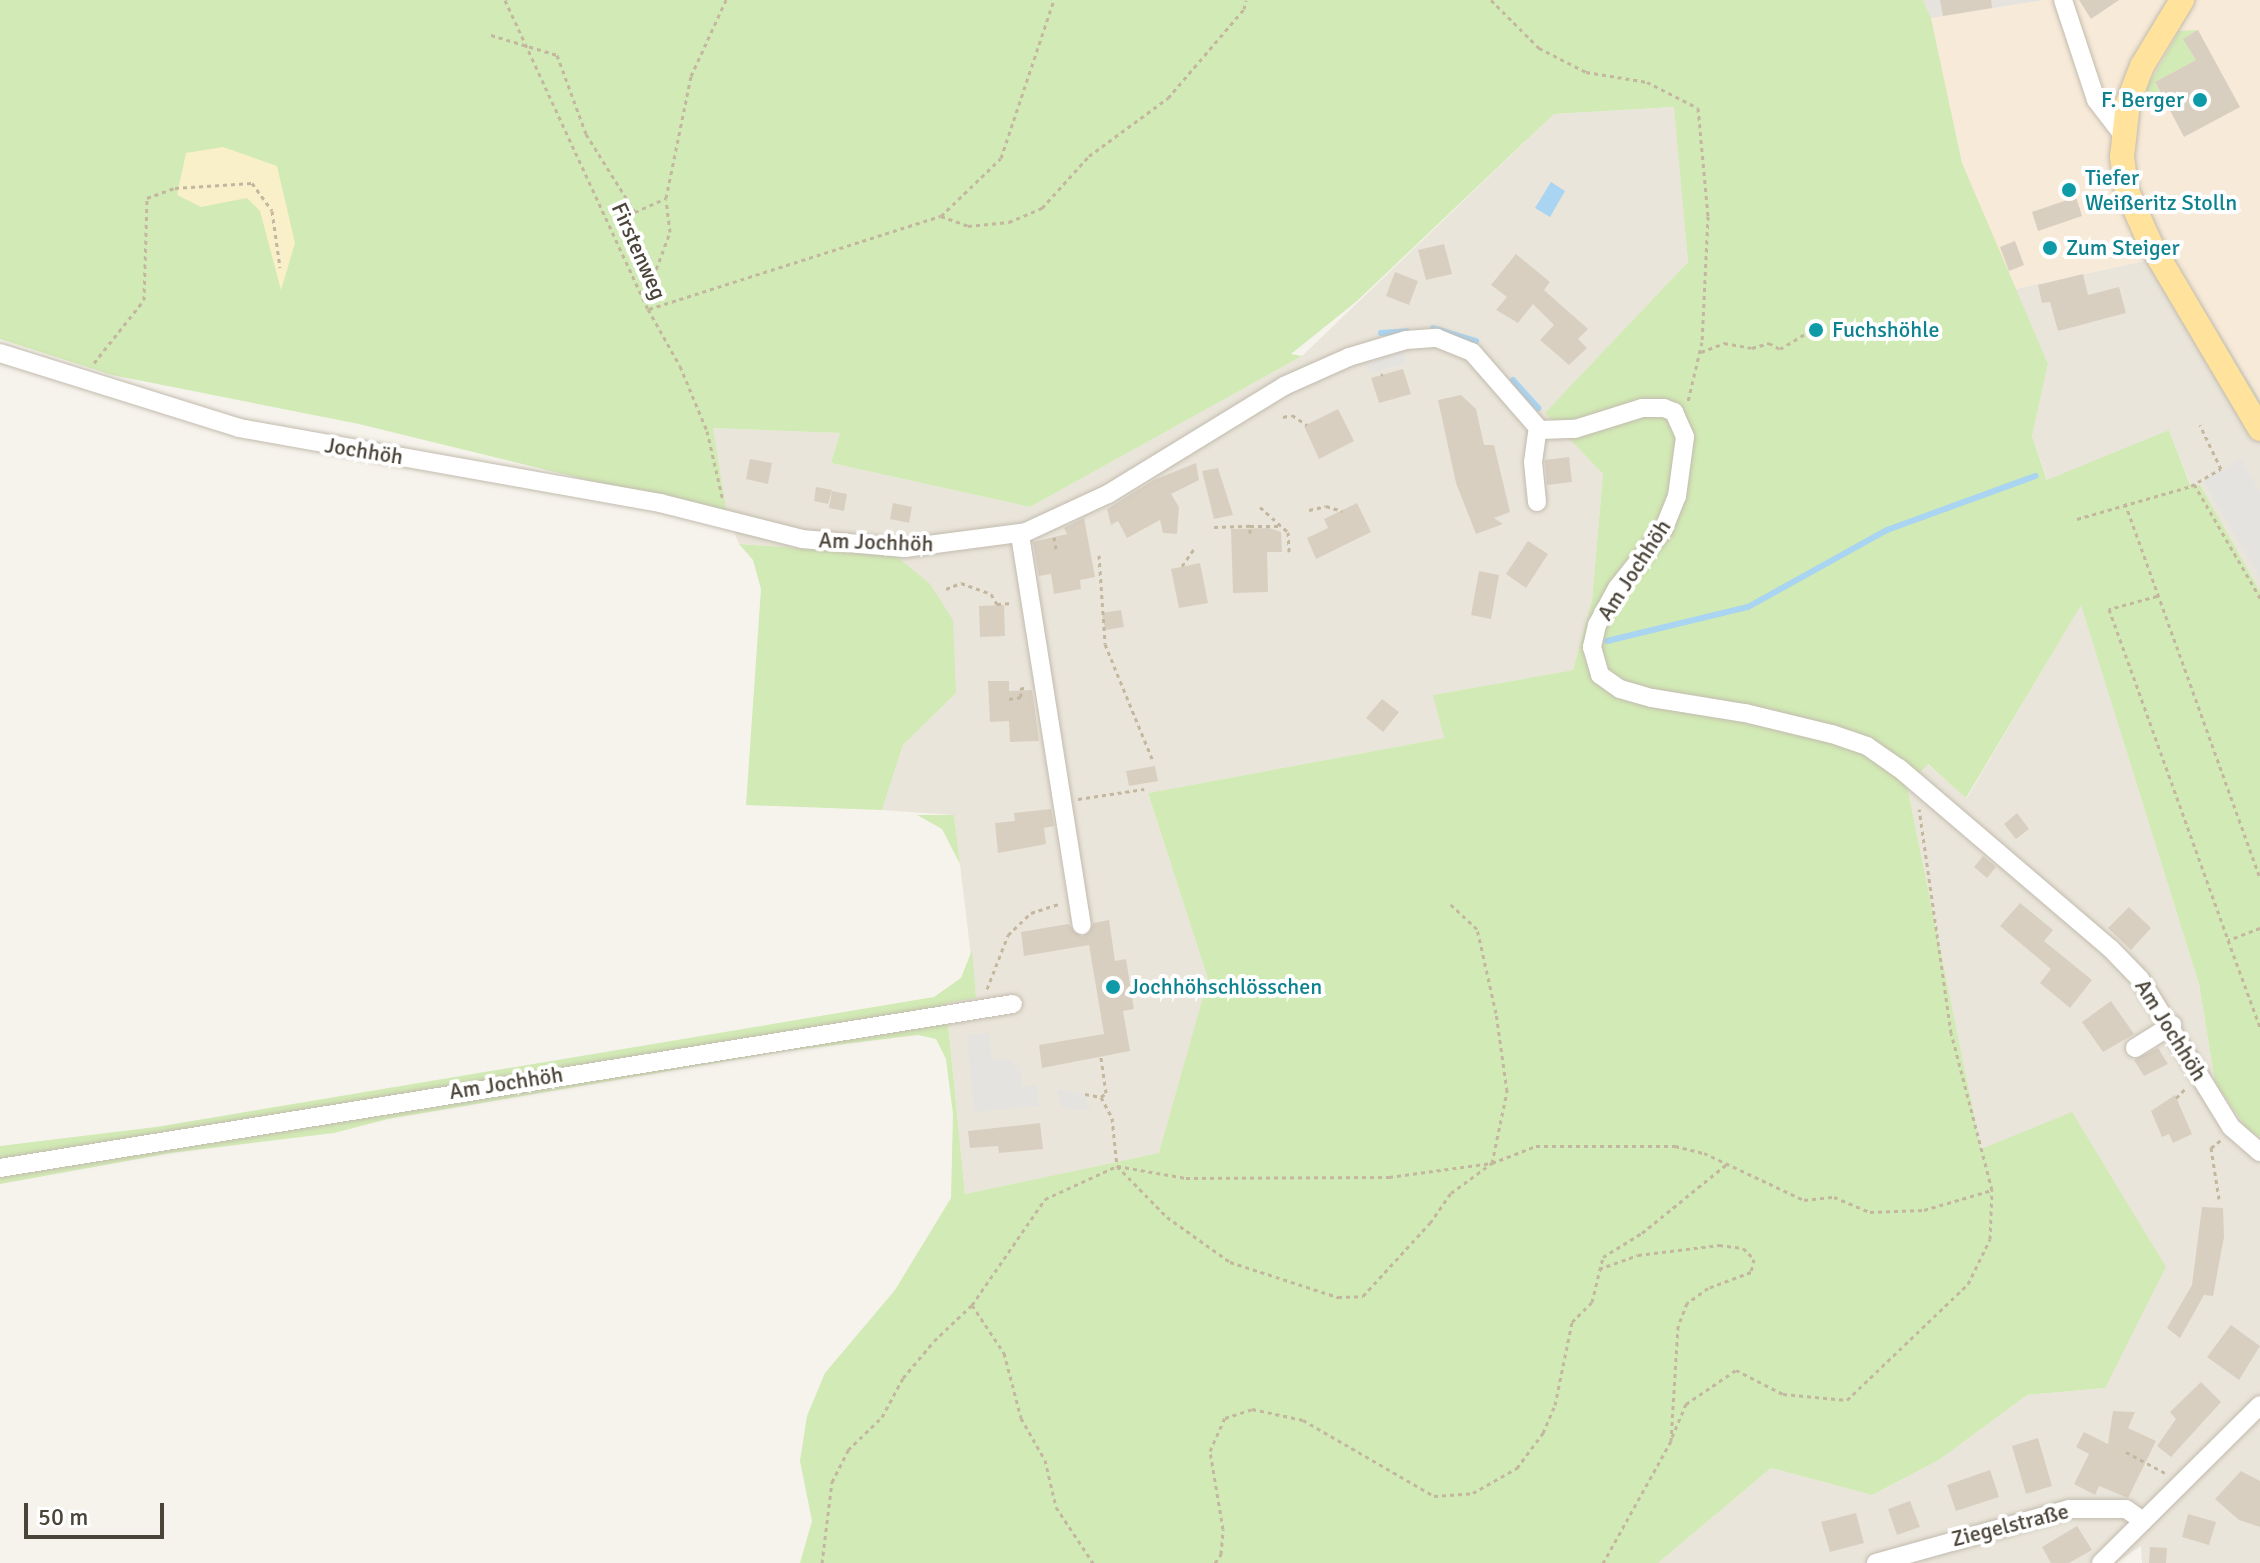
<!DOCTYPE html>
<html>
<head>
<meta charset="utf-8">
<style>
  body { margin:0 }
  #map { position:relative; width:2260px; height:1563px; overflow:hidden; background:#f6f3ec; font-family:Signika,sans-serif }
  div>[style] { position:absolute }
  .residential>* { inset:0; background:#eae5da }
  .commercial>* { inset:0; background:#f7ead8 }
  .industrial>* { inset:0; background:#e6e2dd }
  .green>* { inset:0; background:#d2eab5 }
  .sand>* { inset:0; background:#f9efc9 }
  .parking>* { inset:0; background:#e5e3e0 }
  .water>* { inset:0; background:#a9d4f2 }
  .stream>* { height:6px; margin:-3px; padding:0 3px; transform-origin:3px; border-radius:3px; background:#a9d4f2 }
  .building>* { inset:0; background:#d8cfc1 }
  .path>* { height:3px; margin-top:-1.5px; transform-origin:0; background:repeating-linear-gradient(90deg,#c4b79f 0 4px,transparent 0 8px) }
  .roads { filter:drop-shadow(0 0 2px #c2bbae) drop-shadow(0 0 2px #c2bbae) }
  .minor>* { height:18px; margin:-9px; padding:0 9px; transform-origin:9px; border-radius:9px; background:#fff }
  .major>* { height:24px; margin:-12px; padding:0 12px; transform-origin:12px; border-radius:12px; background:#ffe39c }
  .dots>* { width:22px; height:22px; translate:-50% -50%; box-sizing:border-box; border:4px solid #fff; border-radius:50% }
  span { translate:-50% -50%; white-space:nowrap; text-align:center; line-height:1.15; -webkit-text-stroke:8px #fff; paint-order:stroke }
  .culture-label { font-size:22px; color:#0d838f }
  .right { translate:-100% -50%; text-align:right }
  .left { translate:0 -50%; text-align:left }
  .street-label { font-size:22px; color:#4b4439 }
  .scale { position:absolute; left:24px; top:1503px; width:140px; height:36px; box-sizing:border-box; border:4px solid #4b4439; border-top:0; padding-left:10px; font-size:24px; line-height:28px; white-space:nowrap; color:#4b4439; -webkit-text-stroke:6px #fff; paint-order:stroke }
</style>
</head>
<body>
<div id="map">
  <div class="residential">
    <i style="clip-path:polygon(1675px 107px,1688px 262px,1546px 413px,1603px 474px,1592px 600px,1573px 670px,1434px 695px,1444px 738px,1148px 793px,1208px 979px,1160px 1153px,965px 1194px,946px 1002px,976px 998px,954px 815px,882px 810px,903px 745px,956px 693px,895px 555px,739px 544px,727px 514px,712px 428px,840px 433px,831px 463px,1030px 507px,1302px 356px,1554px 114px)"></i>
    <i style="clip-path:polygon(2172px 255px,2260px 399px,2260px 591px,2200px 486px,2192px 488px,2169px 430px,2048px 481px,2032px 436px,2048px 364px,2015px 289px)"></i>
    <i style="clip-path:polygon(2081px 604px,2199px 984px,2215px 1082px,2246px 1128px,2260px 1137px,2260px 1563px,2142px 1563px,2141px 1546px,2116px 1563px,1658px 1563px,1771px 1468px,1872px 1495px,1939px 1460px,2027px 1395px,2105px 1388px,1981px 1150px,1907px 786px,1927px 764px,1967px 798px)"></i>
  </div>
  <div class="commercial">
    <i style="clip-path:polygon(2044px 0,2260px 0,2260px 399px,2171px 255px,2015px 289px,1962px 163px,1931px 18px)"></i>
  </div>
  <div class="industrial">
    <i style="clip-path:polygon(1923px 0,2044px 0,1931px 18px)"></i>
  </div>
  <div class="green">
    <i style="clip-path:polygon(0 0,1923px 0,1931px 18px,1962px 163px,2048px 364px,2032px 436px,2047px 480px,2169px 430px,2191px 487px,2200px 485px,2260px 591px,2260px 1137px,2246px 1128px,2215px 1082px,2199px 984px,2081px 605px,1966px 798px,1928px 764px,1907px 786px,1981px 1149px,2072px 1112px,2166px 1267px,2105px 1388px,2027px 1395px,1939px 1460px,1872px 1495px,1771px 1468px,1658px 1563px,800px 1563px,812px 1521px,800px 1461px,807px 1416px,825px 1373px,895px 1290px,951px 1198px,953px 1114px,946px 1059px,936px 1039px,918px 1035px,786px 1051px,388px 1119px,334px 1133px,171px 1153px,0 1184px,0 1146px,156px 1127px,934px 997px,961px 978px,972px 950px,976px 998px,946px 1003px,965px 1194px,1159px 1153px,1208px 979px,1148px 793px,1444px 738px,1433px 695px,1573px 670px,1592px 600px,1603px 474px,1545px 413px,1688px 262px,1674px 107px,1554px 114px,1357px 301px,1291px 354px,1302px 356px,1030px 507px,831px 463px,840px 433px,713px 428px,727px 514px,359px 424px,112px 375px,0 339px)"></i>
    <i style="clip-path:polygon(2198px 30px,2184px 39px,2196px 60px,2155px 82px,2160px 93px,2145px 91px,2179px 31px)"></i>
    <i style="clip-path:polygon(739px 544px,895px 555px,930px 584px,953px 620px,956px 693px,903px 745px,882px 810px,746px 805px,761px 589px,753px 560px)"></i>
    <i style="clip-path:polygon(917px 815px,954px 815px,960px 864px,942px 829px)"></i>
  </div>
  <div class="sand">
    <i style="clip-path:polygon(223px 147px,277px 166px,295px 243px,281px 290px,260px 211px,247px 198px,201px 207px,177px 195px,186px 153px)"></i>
  </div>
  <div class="parking">
    <i style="clip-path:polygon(1403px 350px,1406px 363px,1370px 373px,1366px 360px)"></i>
    <i style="clip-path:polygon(2241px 459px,2260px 492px,2260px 578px,2203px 481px)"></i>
    <i style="clip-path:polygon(989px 1033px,992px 1060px,1012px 1059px,1013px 1066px,1020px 1065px,1022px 1087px,1037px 1085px,1039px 1106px,974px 1112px,967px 1035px)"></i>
    <i style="clip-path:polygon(1057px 1089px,1085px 1094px,1090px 1111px,1062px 1108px)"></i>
  </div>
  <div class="water">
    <i style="clip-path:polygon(1551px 182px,1565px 191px,1550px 217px,1535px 208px)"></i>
  </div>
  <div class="stream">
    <i style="left:1433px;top:328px;width:45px;rotate:16.8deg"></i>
    <i style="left:1381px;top:333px;width:26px;rotate:-4deg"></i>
    <i style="left:1513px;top:380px;width:38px;rotate:48deg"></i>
    <i style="left:1607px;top:641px;width:145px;rotate:-13.6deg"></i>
    <i style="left:1748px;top:607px;width:159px;rotate:-29deg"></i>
    <i style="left:1887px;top:530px;width:158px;rotate:-20deg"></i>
  </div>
  <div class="building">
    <i style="clip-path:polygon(1940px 0,1991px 0,1992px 8px,1943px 16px)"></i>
    <i style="clip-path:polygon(2079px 0,2119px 0,2091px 19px)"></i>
    <i style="clip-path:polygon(2198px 30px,2240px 107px,2184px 137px,2155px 82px,2196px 60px,2183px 39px)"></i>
    <i style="clip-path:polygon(2076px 197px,2082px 216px,2038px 231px,2032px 212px)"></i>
    <i style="clip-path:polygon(2015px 241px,2024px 265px,2009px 271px,2000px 247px)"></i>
    <i style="clip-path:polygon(1444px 244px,1452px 274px,1426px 280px,1418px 250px)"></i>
    <i style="clip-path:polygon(1516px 254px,1550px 282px,1544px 290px,1588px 329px,1578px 339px,1587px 348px,1569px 365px,1540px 340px,1554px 325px,1533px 304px,1518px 323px,1496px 310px,1507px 297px,1491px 285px)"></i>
    <i style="clip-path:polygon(1395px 272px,1418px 281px,1409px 305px,1386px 296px)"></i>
    <i style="clip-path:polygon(2083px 274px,2088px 295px,2119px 287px,2126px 313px,2058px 331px,2050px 302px,2042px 303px,2038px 285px)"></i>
    <i style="clip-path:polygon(1403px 369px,1411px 394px,1379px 403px,1371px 378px)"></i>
    <i style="clip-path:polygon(1461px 395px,1476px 409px,1484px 445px,1494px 445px,1510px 512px,1494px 518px,1503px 524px,1476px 534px,1456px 483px,1438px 400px)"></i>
    <i style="clip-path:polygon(1338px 409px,1354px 441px,1319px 459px,1304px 426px)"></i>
    <i style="clip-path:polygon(1569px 457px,1572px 482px,1547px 485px,1545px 460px)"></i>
    <i style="clip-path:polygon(750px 459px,772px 463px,768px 484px,746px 479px)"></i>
    <i style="clip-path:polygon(1196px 463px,1199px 480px,1171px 494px,1179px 507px,1177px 534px,1163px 533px,1160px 520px,1127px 538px,1118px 521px,1111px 525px,1107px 509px,1154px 480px)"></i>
    <i style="clip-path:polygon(1218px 468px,1233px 515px,1214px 519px,1202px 471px)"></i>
    <i style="clip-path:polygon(816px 487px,832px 490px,828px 504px,814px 501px)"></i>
    <i style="clip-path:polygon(832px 491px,847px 494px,844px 511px,829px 508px)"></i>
    <i style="clip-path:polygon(893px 503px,912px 507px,909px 523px,890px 519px)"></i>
    <i style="clip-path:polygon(1357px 503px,1371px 532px,1316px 559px,1307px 538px,1328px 528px,1324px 519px)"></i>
    <i style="clip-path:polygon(1084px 518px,1095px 577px,1080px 580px,1081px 589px,1054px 594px,1051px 574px,1039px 576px,1033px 542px,1067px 534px,1064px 528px)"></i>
    <i style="clip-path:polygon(1269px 528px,1281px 532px,1282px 552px,1267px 552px,1268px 592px,1233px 593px,1231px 529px)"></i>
    <i style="clip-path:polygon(1528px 541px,1548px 554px,1526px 588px,1506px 574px)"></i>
    <i style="clip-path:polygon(1200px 563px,1208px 603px,1179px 608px,1171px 569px)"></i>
    <i style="clip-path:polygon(1479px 571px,1499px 575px,1491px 619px,1471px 615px)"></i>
    <i style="clip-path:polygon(1004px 605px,1005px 636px,980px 637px,979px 606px)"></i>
    <i style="clip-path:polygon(1121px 610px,1124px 627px,1105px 630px,1102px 613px)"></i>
    <i style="clip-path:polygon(988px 681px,1009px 681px,1009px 691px,1032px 690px,1039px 741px,1010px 742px,1009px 721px,990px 722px)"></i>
    <i style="clip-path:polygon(1382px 699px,1399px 712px,1383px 732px,1366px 718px)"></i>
    <i style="clip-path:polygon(1155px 766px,1158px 781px,1129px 786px,1126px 771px)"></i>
    <i style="clip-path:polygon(1051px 809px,1054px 826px,1044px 828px,1046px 844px,998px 853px,995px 823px,1015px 821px,1014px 813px)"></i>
    <i style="clip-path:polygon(2017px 813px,2029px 829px,2016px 839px,2004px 824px)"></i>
    <i style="clip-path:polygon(1983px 856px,1996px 867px,1987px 878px,1974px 867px)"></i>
    <i style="clip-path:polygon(2020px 903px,2053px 930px,2044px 941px,2092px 980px,2070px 1008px,2040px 983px,2051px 969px,2000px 926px)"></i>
    <i style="clip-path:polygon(2129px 907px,2151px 928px,2131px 950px,2108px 928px)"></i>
    <i style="clip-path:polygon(1109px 920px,1115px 961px,1126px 959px,1134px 1009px,1123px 1011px,1130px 1051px,1042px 1068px,1039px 1045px,1104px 1034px,1089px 945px,1024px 956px,1021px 932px,1068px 924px,1083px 937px,1094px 923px)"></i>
    <i style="clip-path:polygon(2111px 1001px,2134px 1034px,2103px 1052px,2082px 1022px)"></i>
    <i style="clip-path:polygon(2158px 1048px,2168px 1064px,2144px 1076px,2134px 1060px)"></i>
    <i style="clip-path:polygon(2175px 1095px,2192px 1134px,2173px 1143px,2169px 1134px,2162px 1137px,2151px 1111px)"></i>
    <i style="clip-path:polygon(1040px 1123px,1043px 1149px,999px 1153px,998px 1146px,970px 1148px,968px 1131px)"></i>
    <i style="clip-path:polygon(2202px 1207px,2223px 1208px,2224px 1237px,2213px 1296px,2204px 1295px,2180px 1338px,2167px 1328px,2192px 1285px)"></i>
    <i style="clip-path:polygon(2231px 1325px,2260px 1346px,2239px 1380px,2207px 1357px)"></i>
    <i style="clip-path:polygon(2201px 1382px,2221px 1402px,2171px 1457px,2157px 1446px,2176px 1419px,2170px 1412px)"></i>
    <i style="clip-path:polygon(2113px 1411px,2135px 1412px,2128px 1428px,2156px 1441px,2128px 1498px,2099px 1486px,2095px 1495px,2074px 1484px,2089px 1454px,2076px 1447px,2084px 1432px,2108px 1444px)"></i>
    <i style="clip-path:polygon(2038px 1438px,2052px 1486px,2026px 1494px,2012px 1446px)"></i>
    <i style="clip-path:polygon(1990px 1470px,1999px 1497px,1956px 1511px,1947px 1485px)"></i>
    <i style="clip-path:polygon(2241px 1471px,2260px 1481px,2260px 1527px,2239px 1520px,2215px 1499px)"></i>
    <i style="clip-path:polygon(1910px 1501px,1920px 1527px,1897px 1535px,1888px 1509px)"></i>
    <i style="clip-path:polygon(1856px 1513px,1864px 1543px,1830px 1552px,1821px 1522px)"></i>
    <i style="clip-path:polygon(2188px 1514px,2216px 1522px,2209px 1545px,2182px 1537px)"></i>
    <i style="clip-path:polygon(2077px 1526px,2092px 1550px,2069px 1563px,2051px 1563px,2042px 1547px)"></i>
    <i style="clip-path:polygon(2150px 1547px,2167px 1548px,2166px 1563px,2149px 1563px)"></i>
  </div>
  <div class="path">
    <i style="left:505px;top:0;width:340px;rotate:65.2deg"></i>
    <i style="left:648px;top:309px;width:65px;rotate:60.7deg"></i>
    <i style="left:680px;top:366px;width:70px;rotate:67.4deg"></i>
    <i style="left:707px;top:431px;width:72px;rotate:77.1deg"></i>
    <i style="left:1491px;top:0;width:68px;rotate:45deg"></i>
    <i style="left:1539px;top:48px;width:53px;rotate:27.1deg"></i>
    <i style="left:1586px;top:72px;width:62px;rotate:9.3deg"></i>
    <i style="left:1647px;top:82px;width:57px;rotate:27deg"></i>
    <i style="left:1698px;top:108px;width:108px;rotate:84.7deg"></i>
    <i style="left:1708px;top:216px;width:126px;rotate:92.7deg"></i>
    <i style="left:1702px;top:342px;width:61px;rotate:103.3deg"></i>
    <i style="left:491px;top:35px;width:69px;rotate:16.9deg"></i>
    <i style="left:557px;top:55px;width:84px;rotate:69.8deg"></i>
    <i style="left:586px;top:134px;width:92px;rotate:57.9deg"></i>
    <i style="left:635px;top:212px;width:34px;rotate:-24deg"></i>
    <i style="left:666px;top:198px;width:125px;rotate:-78.4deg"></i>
    <i style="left:691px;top:76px;width:84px;rotate:-65.3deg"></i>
    <i style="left:941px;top:216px;width:29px;rotate:20deg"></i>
    <i style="left:968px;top:226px;width:41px;rotate:-5.6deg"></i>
    <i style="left:1009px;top:222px;width:36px;rotate:-23deg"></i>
    <i style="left:1042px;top:208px;width:70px;rotate:-47.9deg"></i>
    <i style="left:1089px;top:156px;width:98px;rotate:-36.3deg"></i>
    <i style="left:1168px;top:98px;width:117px;rotate:-49.5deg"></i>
    <i style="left:1244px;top:9px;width:9px;rotate:-77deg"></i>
    <i style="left:645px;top:299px;width:72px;rotate:-69.5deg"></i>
    <i style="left:670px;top:232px;width:32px;rotate:-97deg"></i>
    <i style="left:649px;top:309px;width:306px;rotate:-17.7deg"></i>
    <i style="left:941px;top:216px;width:83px;rotate:-44deg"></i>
    <i style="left:1001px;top:158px;width:167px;rotate:-71.5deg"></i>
    <i style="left:1701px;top:352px;width:25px;rotate:-21deg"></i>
    <i style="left:1724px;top:343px;width:28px;rotate:10deg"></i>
    <i style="left:1752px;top:348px;width:18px;rotate:-16deg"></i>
    <i style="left:1769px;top:343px;width:13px;rotate:29deg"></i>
    <i style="left:1780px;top:349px;width:33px;rotate:-31deg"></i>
    <i style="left:94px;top:363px;width:80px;rotate:-51.6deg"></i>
    <i style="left:144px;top:300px;width:102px;rotate:-88.3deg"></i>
    <i style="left:147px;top:198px;width:30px;rotate:-20deg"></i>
    <i style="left:175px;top:188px;width:77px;rotate:-3.7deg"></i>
    <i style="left:252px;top:183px;width:34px;rotate:54deg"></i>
    <i style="left:272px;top:211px;width:57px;rotate:81.9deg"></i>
    <i style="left:1381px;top:375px;width:2px;rotate:-27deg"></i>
    <i style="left:1283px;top:417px;width:9px;rotate:-13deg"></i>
    <i style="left:1292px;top:415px;width:18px;rotate:34deg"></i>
    <i style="left:2194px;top:484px;width:132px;rotate:59.9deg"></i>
    <i style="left:2125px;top:503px;width:399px;rotate:70.2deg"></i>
    <i style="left:1260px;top:507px;width:38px;rotate:42deg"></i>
    <i style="left:1288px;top:532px;width:20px;rotate:87deg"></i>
    <i style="left:1309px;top:510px;width:17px;rotate:-13deg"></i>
    <i style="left:1326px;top:506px;width:17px;rotate:17deg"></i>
    <i style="left:2077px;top:519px;width:119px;rotate:-16.1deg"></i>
    <i style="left:2191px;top:486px;width:34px;rotate:-30deg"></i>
    <i style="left:2221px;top:469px;width:49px;rotate:-115.5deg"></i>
    <i style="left:1214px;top:527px;width:36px;rotate:-2deg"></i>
    <i style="left:1250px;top:533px;width:7px;rotate:-90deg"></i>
    <i style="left:1250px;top:526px;width:29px"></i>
    <i style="left:1054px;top:537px;width:13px;rotate:81deg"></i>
    <i style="left:1099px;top:555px;width:89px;rotate:86.1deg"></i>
    <i style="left:1105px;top:644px;width:126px;rotate:67.7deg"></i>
    <i style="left:1182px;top:566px;width:24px;rotate:-55deg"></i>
    <i style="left:946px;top:589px;width:16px;rotate:-22deg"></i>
    <i style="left:961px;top:583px;width:32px;rotate:20deg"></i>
    <i style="left:991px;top:594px;width:12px;rotate:59deg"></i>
    <i style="left:997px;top:604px;width:16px;rotate:-4deg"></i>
    <i style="left:2157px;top:596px;width:50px;rotate:164.8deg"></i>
    <i style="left:2109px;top:609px;width:352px;rotate:70.2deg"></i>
    <i style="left:1009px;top:699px;width:12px;rotate:-9deg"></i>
    <i style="left:1021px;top:697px;width:8px;rotate:-97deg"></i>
    <i style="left:1020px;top:689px;width:6px;rotate:-18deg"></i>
    <i style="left:1078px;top:799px;width:67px;rotate:-8.6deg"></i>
    <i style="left:2260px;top:928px;width:34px;rotate:159deg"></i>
    <i style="left:2228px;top:940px;width:93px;rotate:69.8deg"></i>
    <i style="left:987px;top:989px;width:58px;rotate:-68.7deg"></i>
    <i style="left:1008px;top:935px;width:32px;rotate:-44deg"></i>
    <i style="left:1031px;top:913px;width:29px;rotate:-18deg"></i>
    <i style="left:1085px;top:1094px;width:16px;rotate:11deg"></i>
    <i style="left:1101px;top:1097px;width:24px;rotate:62deg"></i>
    <i style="left:1112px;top:1118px;width:48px;rotate:84.1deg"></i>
    <i style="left:1101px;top:1097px;width:6px;rotate:-39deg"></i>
    <i style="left:1106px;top:1093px;width:37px;rotate:-98deg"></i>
    <i style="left:2176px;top:1098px;width:13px;rotate:-45deg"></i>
    <i style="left:1117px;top:1166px;width:71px;rotate:45.6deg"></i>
    <i style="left:1167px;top:1217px;width:77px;rotate:35.5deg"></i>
    <i style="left:1230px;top:1262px;width:114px;rotate:18deg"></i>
    <i style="left:1338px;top:1297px;width:25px;rotate:-2deg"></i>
    <i style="left:1363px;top:1296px;width:99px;rotate:-47.5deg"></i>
    <i style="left:1430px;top:1223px;width:37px;rotate:-55deg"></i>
    <i style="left:1451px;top:1193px;width:51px;rotate:-36.2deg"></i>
    <i style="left:1492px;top:1163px;width:47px;rotate:-21.1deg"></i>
    <i style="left:1536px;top:1146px;width:139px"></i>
    <i style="left:1675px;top:1146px;width:30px;rotate:14deg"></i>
    <i style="left:1704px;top:1153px;width:110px;rotate:25.2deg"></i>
    <i style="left:1804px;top:1200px;width:30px;rotate:-6deg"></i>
    <i style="left:1834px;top:1197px;width:39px;rotate:23deg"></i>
    <i style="left:1870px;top:1212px;width:54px;rotate:-2.1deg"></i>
    <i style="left:1924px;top:1210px;width:71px;rotate:-16.4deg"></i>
    <i style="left:1992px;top:1190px;width:162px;rotate:-104.6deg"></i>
    <i style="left:1951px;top:1033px;width:226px;rotate:-98.1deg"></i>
    <i style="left:2219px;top:1199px;width:52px;rotate:-98.9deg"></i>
    <i style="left:2211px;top:1148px;width:13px;rotate:-39deg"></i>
    <i style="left:1599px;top:1269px;width:41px;rotate:-19.7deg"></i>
    <i style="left:1638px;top:1255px;width:82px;rotate:-7deg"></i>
    <i style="left:1719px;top:1245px;width:24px;rotate:7deg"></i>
    <i style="left:1743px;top:1248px;width:16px;rotate:45deg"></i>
    <i style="left:1754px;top:1259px;width:13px;rotate:103deg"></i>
    <i style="left:1751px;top:1272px;width:46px;rotate:159.6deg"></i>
    <i style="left:1708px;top:1288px;width:26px;rotate:144deg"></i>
    <i style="left:1687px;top:1303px;width:25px;rotate:111deg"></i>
    <i style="left:1678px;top:1326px;width:115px;rotate:93.5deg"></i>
    <i style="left:1671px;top:1441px;width:140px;rotate:119.1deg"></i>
    <i style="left:972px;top:1305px;width:58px;rotate:56.3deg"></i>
    <i style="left:1004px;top:1353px;width:67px;rotate:75.3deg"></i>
    <i style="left:1021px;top:1418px;width:48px;rotate:60.3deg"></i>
    <i style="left:1045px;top:1460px;width:48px;rotate:76.8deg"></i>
    <i style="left:1056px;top:1507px;width:67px;rotate:56.5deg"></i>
    <i style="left:1672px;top:1437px;width:36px;rotate:-67deg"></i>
    <i style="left:1686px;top:1404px;width:60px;rotate:-34.2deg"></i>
    <i style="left:1736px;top:1370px;width:53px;rotate:27.1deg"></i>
    <i style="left:1783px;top:1394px;width:64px;rotate:5.4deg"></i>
    <i style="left:1847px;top:1400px;width:168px;rotate:-43.8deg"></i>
    <i style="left:1968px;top:1284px;width:50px;rotate:-63.9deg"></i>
    <i style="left:1990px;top:1239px;width:49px;rotate:-87.7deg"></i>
    <i style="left:2126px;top:1452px;width:47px;rotate:28.2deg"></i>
    <i style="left:822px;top:1563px;width:82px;rotate:-83deg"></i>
    <i style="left:832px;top:1482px;width:36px;rotate:-63deg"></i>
    <i style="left:848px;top:1450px;width:47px;rotate:-44.1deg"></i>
    <i style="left:882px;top:1417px;width:44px;rotate:-61.7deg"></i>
    <i style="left:903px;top:1378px;width:48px;rotate:-50deg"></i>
    <i style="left:934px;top:1341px;width:52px;rotate:-43.5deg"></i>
    <i style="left:972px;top:1305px;width:129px;rotate:-55.4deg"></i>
    <i style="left:1045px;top:1199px;width:79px;rotate:-24.6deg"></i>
    <i style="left:1117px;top:1166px;width:70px;rotate:9.9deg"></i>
    <i style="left:1186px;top:1178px;width:203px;rotate:-0.3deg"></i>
    <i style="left:1389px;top:1177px;width:104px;rotate:-7.7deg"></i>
    <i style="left:1492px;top:1163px;width:74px;rotate:-78.2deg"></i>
    <i style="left:1507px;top:1091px;width:79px;rotate:-98deg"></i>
    <i style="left:1496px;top:1013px;width:86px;rotate:-102.7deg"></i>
    <i style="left:1477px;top:929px;width:37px;rotate:-137deg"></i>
    <i style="left:1215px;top:1563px;width:11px;rotate:-56deg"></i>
    <i style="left:1221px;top:1554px;width:25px;rotate:-85deg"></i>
    <i style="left:1223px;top:1529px;width:79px;rotate:-99.5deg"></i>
    <i style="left:1210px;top:1451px;width:36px;rotate:-66deg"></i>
    <i style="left:1225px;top:1418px;width:28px;rotate:-18deg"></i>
    <i style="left:1252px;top:1409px;width:52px;rotate:12.2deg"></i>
    <i style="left:1303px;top:1420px;width:151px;rotate:30.1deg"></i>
    <i style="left:1434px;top:1496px;width:39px;rotate:-4deg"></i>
    <i style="left:1473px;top:1493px;width:51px;rotate:-29.6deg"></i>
    <i style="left:1517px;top:1468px;width:44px;rotate:-53.4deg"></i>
    <i style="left:1543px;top:1433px;width:30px;rotate:-67deg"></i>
    <i style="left:1555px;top:1405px;width:85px;rotate:-78.4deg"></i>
    <i style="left:1572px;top:1322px;width:28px;rotate:-45deg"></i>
    <i style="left:1592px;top:1302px;width:46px;rotate:-76.3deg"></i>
    <i style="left:1603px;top:1257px;width:46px;rotate:-31.6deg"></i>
    <i style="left:1642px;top:1233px;width:109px;rotate:-39.1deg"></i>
  </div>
  <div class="roads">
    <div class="minor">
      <i style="left:2063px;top:0;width:105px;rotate:71.7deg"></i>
      <i style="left:2096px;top:100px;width:44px;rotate:52.4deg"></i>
      <i style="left:0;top:353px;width:250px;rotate:17.4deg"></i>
      <i style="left:239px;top:428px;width:428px;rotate:10.1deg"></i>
      <i style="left:660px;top:503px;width:146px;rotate:14.2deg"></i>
      <i style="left:802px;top:539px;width:103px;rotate:5deg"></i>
      <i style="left:905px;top:548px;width:122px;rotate:-7.5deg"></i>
      <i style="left:1026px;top:532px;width:90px;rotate:-24.9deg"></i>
      <i style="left:1108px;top:494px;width:206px;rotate:-31.5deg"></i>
      <i style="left:1284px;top:386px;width:71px;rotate:-24deg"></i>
      <i style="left:1349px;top:357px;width:59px;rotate:-16.6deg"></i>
      <i style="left:1406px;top:340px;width:31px;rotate:-4deg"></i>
      <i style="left:1437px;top:338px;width:38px;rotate:22deg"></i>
      <i style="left:1472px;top:352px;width:103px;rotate:48.9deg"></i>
      <i style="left:1540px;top:430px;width:35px;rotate:-2deg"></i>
      <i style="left:1575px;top:429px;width:70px;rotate:-17.4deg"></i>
      <i style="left:1642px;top:408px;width:22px"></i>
      <i style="left:1664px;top:408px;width:11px;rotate:22deg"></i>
      <i style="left:1674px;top:412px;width:27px;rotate:66deg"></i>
      <i style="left:1685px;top:437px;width:60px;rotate:97.7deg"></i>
      <i style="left:1677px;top:496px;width:37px;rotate:112deg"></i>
      <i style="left:1663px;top:530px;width:74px;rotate:128.4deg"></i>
      <i style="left:1617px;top:588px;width:42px;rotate:118.4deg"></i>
      <i style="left:1597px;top:625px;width:23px;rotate:103deg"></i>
      <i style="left:1592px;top:647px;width:29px;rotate:74deg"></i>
      <i style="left:1600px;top:675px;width:24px;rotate:35deg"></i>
      <i style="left:1620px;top:689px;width:33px;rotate:16deg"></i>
      <i style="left:1652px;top:698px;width:94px;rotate:9.2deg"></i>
      <i style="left:1745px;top:713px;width:89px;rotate:13.6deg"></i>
      <i style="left:1832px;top:734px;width:37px;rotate:19deg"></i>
      <i style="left:1867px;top:746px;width:39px;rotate:35deg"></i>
      <i style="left:1899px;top:768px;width:277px;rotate:40.5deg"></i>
      <i style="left:2110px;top:948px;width:43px;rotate:45.9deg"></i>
      <i style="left:2140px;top:979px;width:174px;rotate:58.4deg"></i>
      <i style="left:2231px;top:1127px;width:38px;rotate:41deg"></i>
      <i style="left:1537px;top:502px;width:40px;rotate:-95.7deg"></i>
      <i style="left:1533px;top:462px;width:34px;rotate:-82deg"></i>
      <i style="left:1020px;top:535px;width:395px;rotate:81deg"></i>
      <i style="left:2135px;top:1048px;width:44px;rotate:-31.9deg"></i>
      <i style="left:0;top:1168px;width:1026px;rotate:-9.2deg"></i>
      <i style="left:1876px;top:1563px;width:200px;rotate:-15.6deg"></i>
      <i style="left:2069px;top:1509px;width:57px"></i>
      <i style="left:2126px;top:1509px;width:21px;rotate:35deg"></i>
      <i style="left:2101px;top:1563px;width:224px;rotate:-44.8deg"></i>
    </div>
    <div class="major">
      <i style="left:2182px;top:0;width:77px;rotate:121.2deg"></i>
      <i style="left:2142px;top:66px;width:40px;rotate:111deg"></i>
      <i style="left:2128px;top:103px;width:54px;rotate:96.3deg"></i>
      <i style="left:2122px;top:157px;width:34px;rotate:82deg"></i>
      <i style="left:2127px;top:191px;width:57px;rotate:66.1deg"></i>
      <i style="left:2150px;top:243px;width:216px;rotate:59.4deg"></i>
    </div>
  </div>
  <div class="dots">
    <i style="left:2200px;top:100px;background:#0f9aa8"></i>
    <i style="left:2069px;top:190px;background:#0f9aa8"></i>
    <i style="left:2050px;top:248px;background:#0f9aa8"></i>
    <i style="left:1816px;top:330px;background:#0f9aa8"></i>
    <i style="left:1113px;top:987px;background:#0f9aa8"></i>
  </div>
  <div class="culture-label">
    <span class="right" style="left:2184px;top:100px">F. Berger</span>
    <span class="left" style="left:2085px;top:190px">Tiefer<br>Weißeritz Stolln</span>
    <span class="left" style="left:2066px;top:248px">Zum Steiger</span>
    <span class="left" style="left:1832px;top:330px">Fuchshöhle</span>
    <span class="left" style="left:1129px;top:987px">Jochhöhschlösschen</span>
  </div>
  <div class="street-label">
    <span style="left:639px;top:251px;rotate:66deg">Firstenweg</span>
    <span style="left:364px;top:451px;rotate:9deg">Jochhöh</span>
    <span style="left:876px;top:542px;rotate:2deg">Am Jochhöh</span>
    <span style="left:1634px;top:570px;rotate:-57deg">Am Jochhöh</span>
    <span style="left:2171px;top:1030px;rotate:58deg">Am Jochhöh</span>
    <span style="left:506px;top:1083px;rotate:-9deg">Am Jochhöh</span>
    <span style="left:2010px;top:1525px;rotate:-14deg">Ziegelstraße</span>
  </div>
  <div class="scale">50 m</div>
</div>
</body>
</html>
